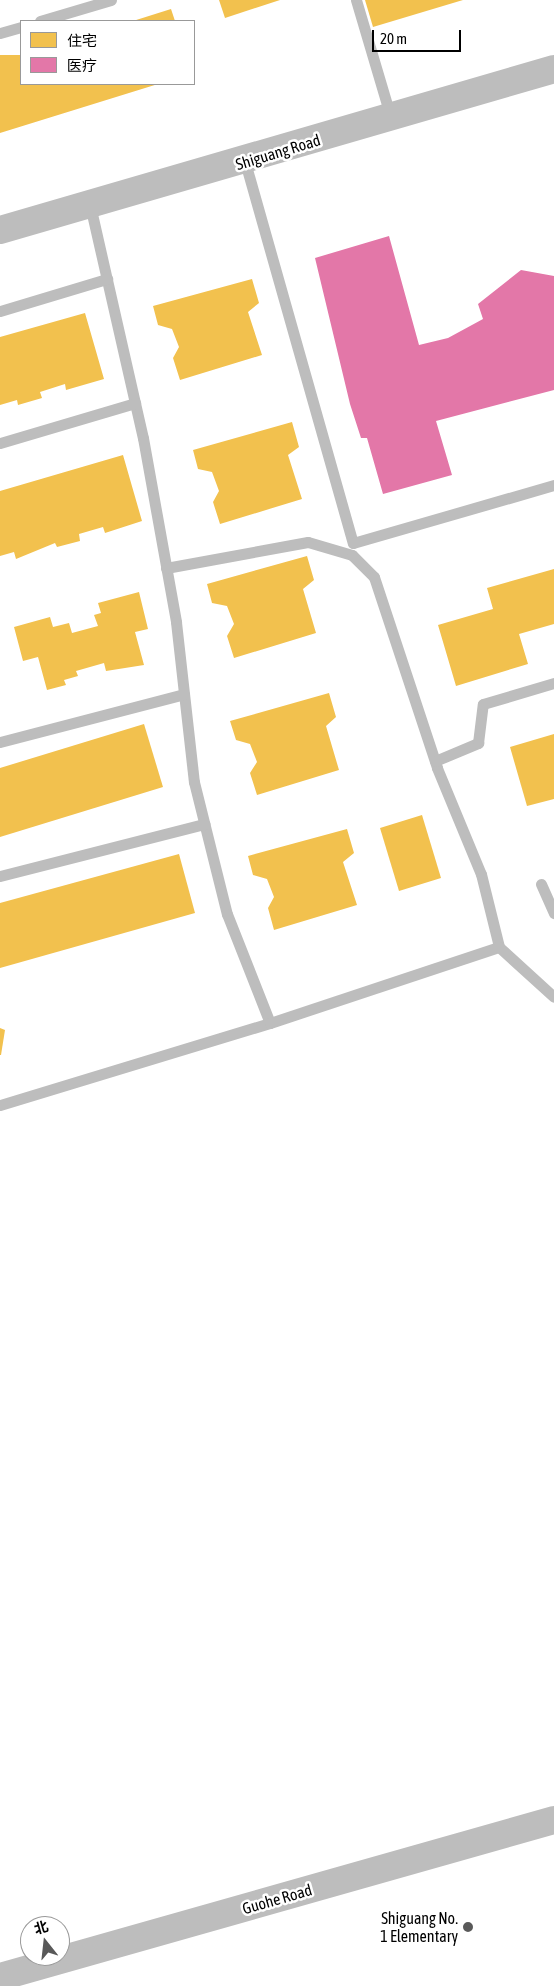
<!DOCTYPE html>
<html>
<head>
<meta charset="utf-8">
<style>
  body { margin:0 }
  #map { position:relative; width:554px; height:1986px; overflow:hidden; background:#fff; font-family:"Asap Condensed","Noto Sans SC",sans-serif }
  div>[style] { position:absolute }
  .homes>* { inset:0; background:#f2c14e }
  .health>* { inset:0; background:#e377a8 }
  .service>* { height:11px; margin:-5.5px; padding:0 5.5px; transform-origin:5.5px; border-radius:5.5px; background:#bdbdbd }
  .tertiary>* { height:28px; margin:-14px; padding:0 14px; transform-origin:14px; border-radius:14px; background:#bdbdbd }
  .dots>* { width:14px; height:14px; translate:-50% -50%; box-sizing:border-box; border:2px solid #fff; border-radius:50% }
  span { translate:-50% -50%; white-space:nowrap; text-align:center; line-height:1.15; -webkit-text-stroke:5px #fff; paint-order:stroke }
  .street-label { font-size:16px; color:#000 }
  .poi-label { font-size:16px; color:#000 }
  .right { translate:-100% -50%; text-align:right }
  .legend { position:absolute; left:20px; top:20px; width:175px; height:65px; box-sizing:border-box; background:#fff; border:1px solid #999; margin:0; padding:6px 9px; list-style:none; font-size:15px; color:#000 }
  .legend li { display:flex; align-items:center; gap:10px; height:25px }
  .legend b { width:25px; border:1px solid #999 }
  .north { position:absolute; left:20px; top:1916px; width:50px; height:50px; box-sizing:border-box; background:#fff; border:1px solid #999; border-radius:50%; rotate:344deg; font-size:14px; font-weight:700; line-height:20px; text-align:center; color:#000 }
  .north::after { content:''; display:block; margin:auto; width:18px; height:22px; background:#595959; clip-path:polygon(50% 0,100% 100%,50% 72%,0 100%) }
  .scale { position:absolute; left:372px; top:30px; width:89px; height:22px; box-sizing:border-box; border:2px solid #000; border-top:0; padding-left:6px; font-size:15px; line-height:18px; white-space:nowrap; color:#000; -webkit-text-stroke:4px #fff; paint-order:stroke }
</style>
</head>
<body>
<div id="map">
  <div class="homes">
    <i style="clip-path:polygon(219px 0,280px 0,225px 18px)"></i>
    <i style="clip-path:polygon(365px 0,463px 0,373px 27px)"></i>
    <i style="clip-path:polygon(171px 9px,175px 21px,133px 21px)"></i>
    <i style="clip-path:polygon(0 55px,21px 55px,21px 84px,158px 84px,0 133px)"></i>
    <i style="clip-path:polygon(252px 279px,259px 303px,248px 312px,262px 355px,180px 380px,173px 358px,179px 347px,172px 329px,158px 325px,153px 306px)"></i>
    <i style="clip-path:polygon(85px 313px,104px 379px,66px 390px,65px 384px,40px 392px,42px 398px,18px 405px,17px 400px,0 405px,0 337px)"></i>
    <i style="clip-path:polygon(292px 422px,299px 447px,288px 455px,302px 499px,220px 524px,213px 502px,219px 491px,212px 472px,198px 469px,193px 450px)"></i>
    <i style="clip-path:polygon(123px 455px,142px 521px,105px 533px,103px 527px,79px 534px,80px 541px,57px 547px,55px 543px,16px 559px,14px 552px,0 556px,0 491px)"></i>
    <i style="clip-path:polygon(307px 556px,314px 580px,303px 589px,316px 633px,234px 658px,227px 636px,234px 624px,227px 606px,212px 603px,207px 584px)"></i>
    <i style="clip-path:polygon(554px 569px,554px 624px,519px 634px,528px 664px,456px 686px,438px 625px,493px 609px,487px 588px)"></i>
    <i style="clip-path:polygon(139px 592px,148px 629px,135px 632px,144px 665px,106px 671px,104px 663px,76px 671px,78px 676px,64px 680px,66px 685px,47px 690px,38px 657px,23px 661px,14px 627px,50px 617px,53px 627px,69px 623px,72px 633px,98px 626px,94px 615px,101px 613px,98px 603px)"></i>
    <i style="clip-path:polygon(329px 693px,336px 717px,326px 726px,339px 770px,257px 795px,250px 773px,257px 762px,250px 744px,236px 740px,230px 721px)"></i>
    <i style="clip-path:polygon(144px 724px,163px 787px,0 837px,0 768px)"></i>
    <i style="clip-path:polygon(554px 734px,554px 799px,527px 806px,510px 747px)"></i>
    <i style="clip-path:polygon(422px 815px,441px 878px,399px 891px,380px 828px)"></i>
    <i style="clip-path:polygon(347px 829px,354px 853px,343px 862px,357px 905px,274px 930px,268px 908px,274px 897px,267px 879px,253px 875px,248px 856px)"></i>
    <i style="clip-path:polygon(179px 854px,195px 913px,0 968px,0 903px)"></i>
    <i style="clip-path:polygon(0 1028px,5px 1030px,1px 1055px,0 1055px)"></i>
  </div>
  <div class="health">
    <i style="clip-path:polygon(389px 236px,419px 345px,448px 338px,483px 319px,478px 304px,521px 270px,554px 276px,554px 390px,436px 421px,452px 475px,383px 494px,367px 438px,361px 438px,350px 404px,315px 258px)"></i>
  </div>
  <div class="service">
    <i style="left:356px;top:0;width:123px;rotate:73.5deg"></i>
    <i style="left:40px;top:21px;width:74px;rotate:-16.5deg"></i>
    <i style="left:0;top:33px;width:22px;rotate:-16deg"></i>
    <i style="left:245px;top:162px;width:396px;rotate:74.2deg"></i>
    <i style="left:353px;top:543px;width:209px;rotate:-16.1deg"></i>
    <i style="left:90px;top:205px;width:239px;rotate:77.2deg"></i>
    <i style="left:143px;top:438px;width:187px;rotate:79.8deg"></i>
    <i style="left:176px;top:622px;width:161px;rotate:83.6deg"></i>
    <i style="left:194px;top:782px;width:136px;rotate:76deg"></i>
    <i style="left:227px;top:914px;width:117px;rotate:68.5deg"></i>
    <i style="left:0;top:311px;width:112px;rotate:-16.7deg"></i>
    <i style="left:0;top:443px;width:141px;rotate:-16.5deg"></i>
    <i style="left:166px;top:568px;width:144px;rotate:-10.4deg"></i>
    <i style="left:308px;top:542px;width:46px;rotate:16.5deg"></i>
    <i style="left:352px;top:555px;width:31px;rotate:45deg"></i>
    <i style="left:374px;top:577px;width:201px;rotate:71.7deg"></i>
    <i style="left:437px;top:768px;width:115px;rotate:67.5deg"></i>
    <i style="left:481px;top:874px;width:75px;rotate:76.1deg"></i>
    <i style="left:0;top:742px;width:190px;rotate:-14.6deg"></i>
    <i style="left:435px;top:761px;width:47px;rotate:-22.7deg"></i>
    <i style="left:478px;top:743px;width:39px;rotate:-83deg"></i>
    <i style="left:483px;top:704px;width:74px;rotate:-16.5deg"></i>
    <i style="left:0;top:876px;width:211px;rotate:-14.3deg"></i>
    <i style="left:541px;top:884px;width:32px;rotate:66deg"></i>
    <i style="left:0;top:1105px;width:282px;rotate:-16.9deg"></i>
    <i style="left:270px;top:1023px;width:241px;rotate:-18.4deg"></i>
    <i style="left:499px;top:947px;width:74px;rotate:42.3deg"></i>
  </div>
  <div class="tertiary">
    <i style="left:0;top:230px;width:577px;rotate:-16.2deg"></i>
    <i style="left:0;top:1977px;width:576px;rotate:-15.82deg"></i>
  </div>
  <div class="dots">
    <i style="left:468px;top:1927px;background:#595959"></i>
  </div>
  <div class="street-label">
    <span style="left:278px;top:152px;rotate:-17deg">Shiguang Road</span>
    <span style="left:277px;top:1899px;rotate:-16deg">Guohe Road</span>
  </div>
  <div class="poi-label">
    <span class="right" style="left:458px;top:1927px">Shiguang No.<br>1 Elementary</span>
  </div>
  <ul class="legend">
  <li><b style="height:14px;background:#f2c14e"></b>住宅</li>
  <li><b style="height:14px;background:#e377a8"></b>医疗</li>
  </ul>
  <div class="north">北</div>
  <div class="scale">20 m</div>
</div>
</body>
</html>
